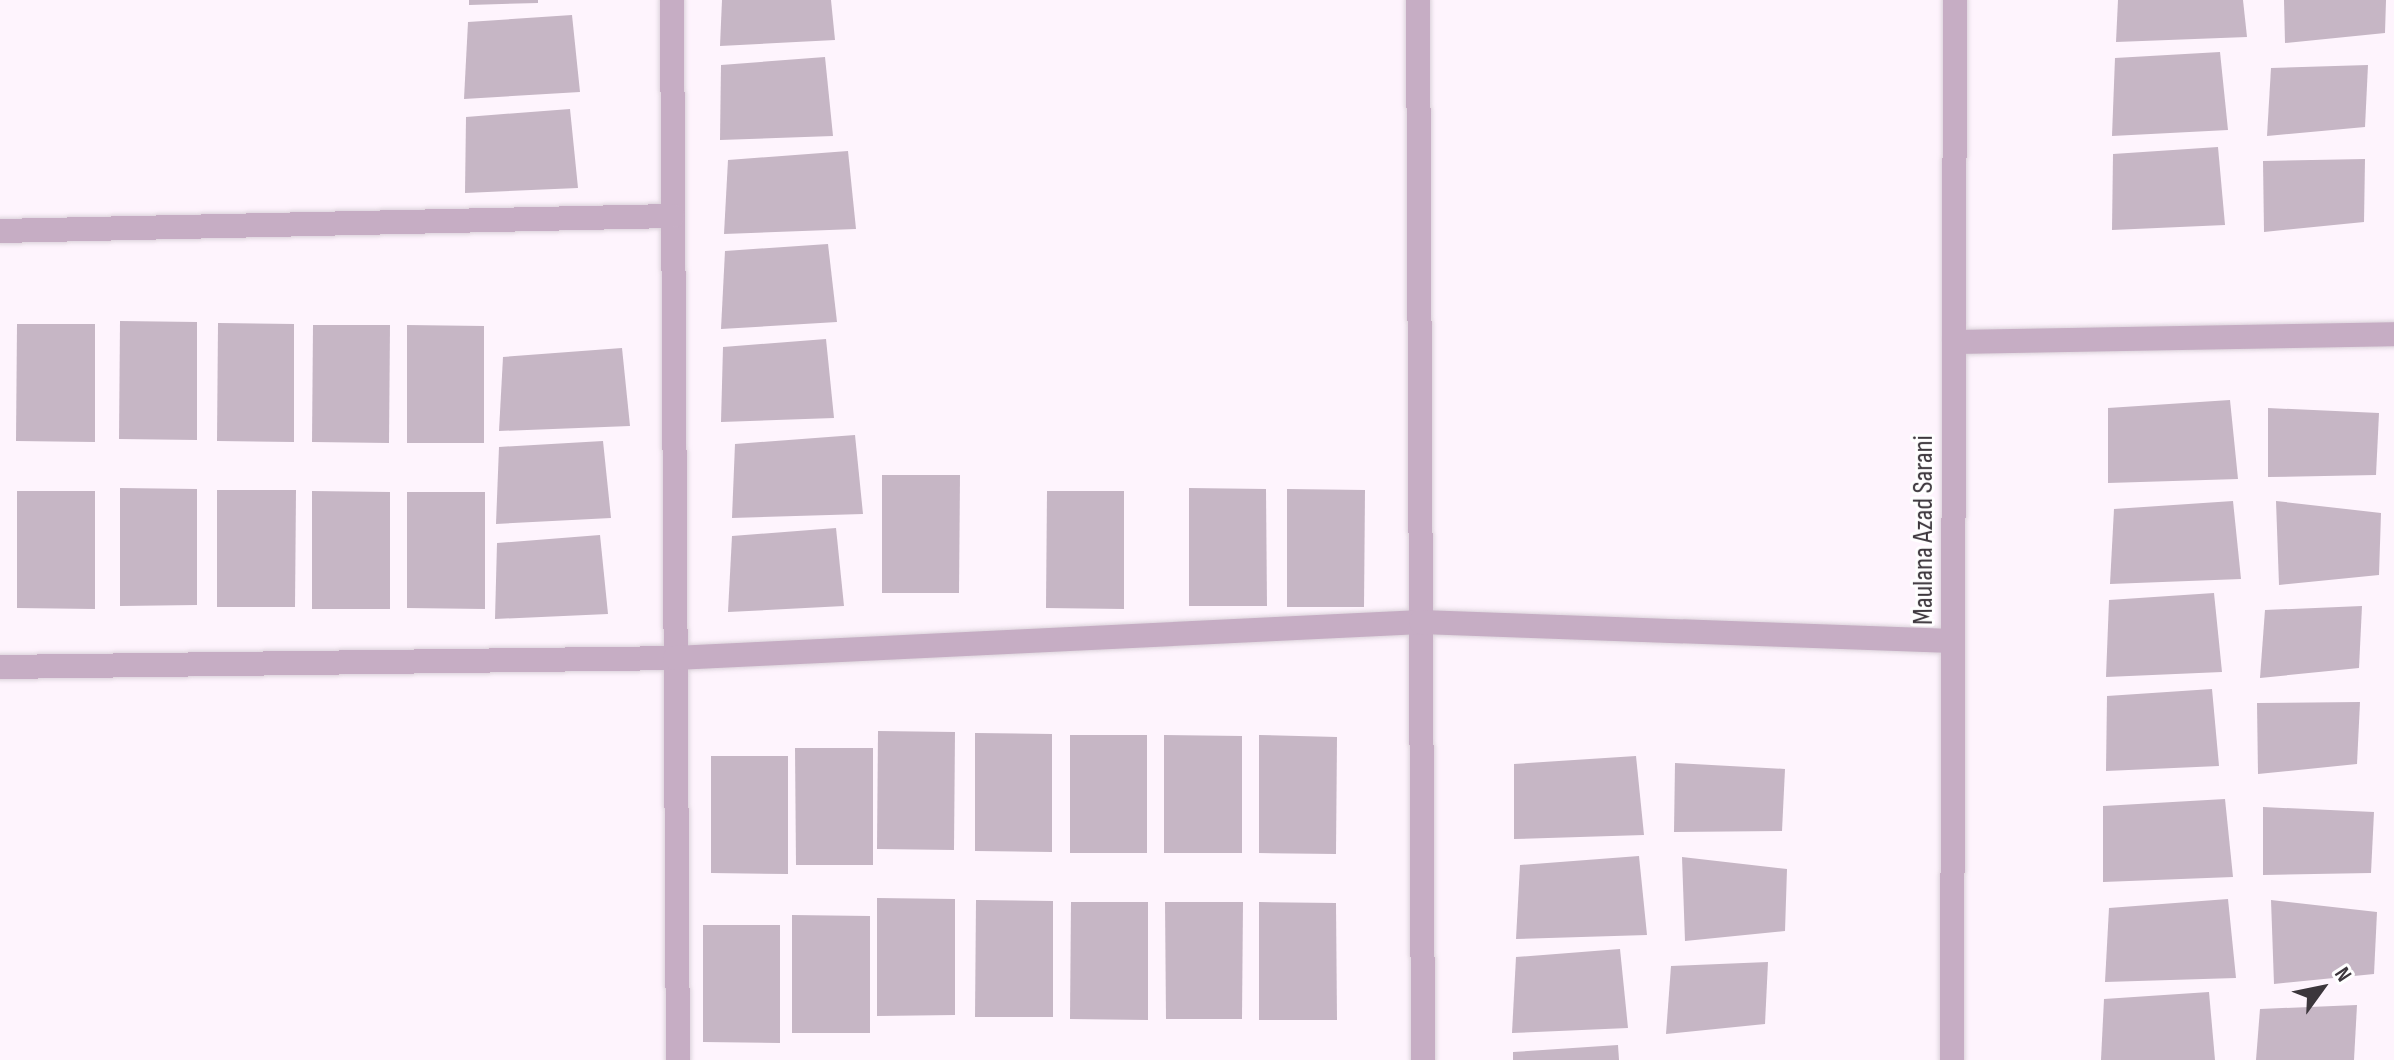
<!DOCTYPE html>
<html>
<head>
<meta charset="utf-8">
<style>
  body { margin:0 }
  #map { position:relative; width:2394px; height:1060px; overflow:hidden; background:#fef4fd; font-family:"Sofia Sans Condensed",sans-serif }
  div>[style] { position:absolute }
  .building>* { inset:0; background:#c6b6c5 }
  .roads { filter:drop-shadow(0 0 2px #dbd2da) drop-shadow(0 0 2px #dbd2da) }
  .street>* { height:24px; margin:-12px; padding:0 12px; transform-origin:12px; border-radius:12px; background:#c6adc4 }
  span { translate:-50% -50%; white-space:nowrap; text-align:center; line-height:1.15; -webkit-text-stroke:6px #fff; paint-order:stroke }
  .street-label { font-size:28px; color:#3c363c }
  .north { position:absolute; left:2282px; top:948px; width:80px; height:80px; -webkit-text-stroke:6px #fff; paint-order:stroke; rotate:57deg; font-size:22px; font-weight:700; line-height:32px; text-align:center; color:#3c363c }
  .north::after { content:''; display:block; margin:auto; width:28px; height:36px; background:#3c363c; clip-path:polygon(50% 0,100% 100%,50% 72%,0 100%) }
</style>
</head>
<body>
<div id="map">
  <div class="building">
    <i style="clip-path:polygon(469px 0,538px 0,538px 3px,469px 5px)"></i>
    <i style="clip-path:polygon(722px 0,831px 0,835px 40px,720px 46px)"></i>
    <i style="clip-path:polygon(2118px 0,2243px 0,2247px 37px,2116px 42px)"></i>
    <i style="clip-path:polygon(2284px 0,2386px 0,2385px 33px,2285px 43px)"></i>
    <i style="clip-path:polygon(572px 15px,580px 92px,464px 99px,468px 22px)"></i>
    <i style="clip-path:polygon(2220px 52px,2228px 130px,2112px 136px,2115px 58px)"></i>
    <i style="clip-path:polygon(825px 57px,833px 136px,720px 140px,721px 65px)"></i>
    <i style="clip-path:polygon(2368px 65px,2365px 127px,2267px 136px,2271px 68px)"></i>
    <i style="clip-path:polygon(570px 109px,578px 188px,465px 193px,466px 117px)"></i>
    <i style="clip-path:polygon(2218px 147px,2225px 225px,2112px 230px,2113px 154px)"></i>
    <i style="clip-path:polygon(848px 151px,856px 229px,724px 234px,728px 160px)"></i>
    <i style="clip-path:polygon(2365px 159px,2364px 222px,2264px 232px,2263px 161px)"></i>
    <i style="clip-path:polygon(828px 244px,837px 322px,721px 329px,725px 251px)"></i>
    <i style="clip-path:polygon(120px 321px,197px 322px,197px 440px,119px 439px)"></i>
    <i style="clip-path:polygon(218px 323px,294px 324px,294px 442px,217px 441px)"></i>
    <i style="clip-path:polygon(17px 324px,95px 324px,95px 442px,16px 441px)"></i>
    <i style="clip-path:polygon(313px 325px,390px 325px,389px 443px,312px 442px)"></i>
    <i style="clip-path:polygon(407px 325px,484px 326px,484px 443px,407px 443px)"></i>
    <i style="clip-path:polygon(826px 339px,834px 418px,721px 422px,723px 347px)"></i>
    <i style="clip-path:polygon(622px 348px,630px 426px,499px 431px,503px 357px)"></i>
    <i style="clip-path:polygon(2230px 400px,2238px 479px,2108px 483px,2108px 408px)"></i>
    <i style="clip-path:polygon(2268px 408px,2379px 413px,2376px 475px,2268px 477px)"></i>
    <i style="clip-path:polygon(855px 435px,863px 514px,732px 518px,735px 444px)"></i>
    <i style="clip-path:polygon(603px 441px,611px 518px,496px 524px,499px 447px)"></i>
    <i style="clip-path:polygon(882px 475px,960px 475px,959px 593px,882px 593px)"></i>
    <i style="clip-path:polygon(120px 488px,197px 489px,197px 605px,120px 606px)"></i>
    <i style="clip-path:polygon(1189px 488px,1266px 489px,1267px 606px,1189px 606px)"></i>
    <i style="clip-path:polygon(1287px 489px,1365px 490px,1364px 607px,1287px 607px)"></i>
    <i style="clip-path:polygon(217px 490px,296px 490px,295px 607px,217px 607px)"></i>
    <i style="clip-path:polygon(17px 491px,95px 491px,95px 609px,17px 608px)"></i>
    <i style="clip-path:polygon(312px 491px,390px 492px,390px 609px,312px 609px)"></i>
    <i style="clip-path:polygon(1047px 491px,1124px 491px,1124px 609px,1046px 608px)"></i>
    <i style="clip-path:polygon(407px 492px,485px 492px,485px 609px,407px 608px)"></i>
    <i style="clip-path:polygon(2233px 501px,2241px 579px,2110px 584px,2114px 509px)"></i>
    <i style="clip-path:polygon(2276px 501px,2381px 513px,2379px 575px,2279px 585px)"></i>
    <i style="clip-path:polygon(836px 528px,844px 606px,728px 612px,732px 536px)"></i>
    <i style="clip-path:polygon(600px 535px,608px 614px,495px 619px,497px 543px)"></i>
    <i style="clip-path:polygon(2214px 593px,2222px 672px,2106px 677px,2109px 600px)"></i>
    <i style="clip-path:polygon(2362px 606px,2359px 668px,2260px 678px,2265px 610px)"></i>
    <i style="clip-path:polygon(2212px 689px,2219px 766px,2106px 771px,2107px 696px)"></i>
    <i style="clip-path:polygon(2360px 702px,2357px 764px,2258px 774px,2257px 703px)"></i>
    <i style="clip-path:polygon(878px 731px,955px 732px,954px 850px,877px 849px)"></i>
    <i style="clip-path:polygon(975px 733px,1052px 734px,1052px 852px,975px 851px)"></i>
    <i style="clip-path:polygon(1070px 735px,1147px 735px,1147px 853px,1070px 853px)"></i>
    <i style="clip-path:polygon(1164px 735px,1242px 736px,1242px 853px,1164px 853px)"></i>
    <i style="clip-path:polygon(1259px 735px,1337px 737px,1336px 854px,1259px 853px)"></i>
    <i style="clip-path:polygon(795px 748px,873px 748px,873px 865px,796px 865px)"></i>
    <i style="clip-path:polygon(711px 756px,788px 756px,788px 874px,711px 873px)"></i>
    <i style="clip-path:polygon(1636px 756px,1644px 835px,1514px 839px,1514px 764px)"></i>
    <i style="clip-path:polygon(1675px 763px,1785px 769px,1782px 831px,1674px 832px)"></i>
    <i style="clip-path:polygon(2225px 799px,2233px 877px,2103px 882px,2103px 806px)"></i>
    <i style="clip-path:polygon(2263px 807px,2374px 812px,2371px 873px,2263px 875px)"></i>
    <i style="clip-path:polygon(1639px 856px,1647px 935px,1516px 939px,1520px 865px)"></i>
    <i style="clip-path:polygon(1682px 857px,1787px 869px,1785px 931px,1685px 941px)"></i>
    <i style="clip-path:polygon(877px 898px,955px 899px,955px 1015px,877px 1016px)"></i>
    <i style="clip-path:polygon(2228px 899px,2236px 978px,2105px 982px,2109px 908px)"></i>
    <i style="clip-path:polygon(976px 900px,1053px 901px,1053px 1017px,975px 1017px)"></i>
    <i style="clip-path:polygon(2271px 900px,2377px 912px,2374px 974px,2274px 984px)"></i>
    <i style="clip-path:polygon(1071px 902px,1148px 902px,1148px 1020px,1070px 1019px)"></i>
    <i style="clip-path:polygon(1165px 902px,1243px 902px,1242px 1019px,1166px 1019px)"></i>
    <i style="clip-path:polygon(1259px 902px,1336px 903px,1337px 1020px,1259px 1020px)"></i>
    <i style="clip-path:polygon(792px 915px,870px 916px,870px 1033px,792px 1033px)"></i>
    <i style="clip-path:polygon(703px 925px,780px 925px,780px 1043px,703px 1042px)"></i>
    <i style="clip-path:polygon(1620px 949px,1628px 1028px,1512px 1033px,1516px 957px)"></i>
    <i style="clip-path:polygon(1768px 962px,1765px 1024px,1666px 1034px,1671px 966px)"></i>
    <i style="clip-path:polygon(2209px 992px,2215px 1060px,2101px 1060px,2104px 999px)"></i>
    <i style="clip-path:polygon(2357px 1005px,2354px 1060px,2256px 1060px,2260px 1009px)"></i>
    <i style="clip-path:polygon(1618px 1045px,1619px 1060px,1513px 1060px,1513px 1052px)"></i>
  </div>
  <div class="roads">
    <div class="street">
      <i style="left:672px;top:0;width:1060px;rotate:89.68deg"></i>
      <i style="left:1418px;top:0;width:1060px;rotate:89.73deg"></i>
      <i style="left:0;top:231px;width:673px;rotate:-1.28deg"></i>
      <i style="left:1954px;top:342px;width:440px;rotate:-1deg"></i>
      <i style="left:0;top:667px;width:675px;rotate:-0.76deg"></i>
      <i style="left:675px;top:658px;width:747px;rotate:-2.76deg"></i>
      <i style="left:1421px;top:622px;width:532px;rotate:2.05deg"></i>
      <i style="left:1952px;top:1060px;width:1060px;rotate:-89.84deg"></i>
    </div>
  </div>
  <div class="street-label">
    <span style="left:1924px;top:530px;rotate:-90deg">Maulana Azad Sarani</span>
  </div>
  <div class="north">N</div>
</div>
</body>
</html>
